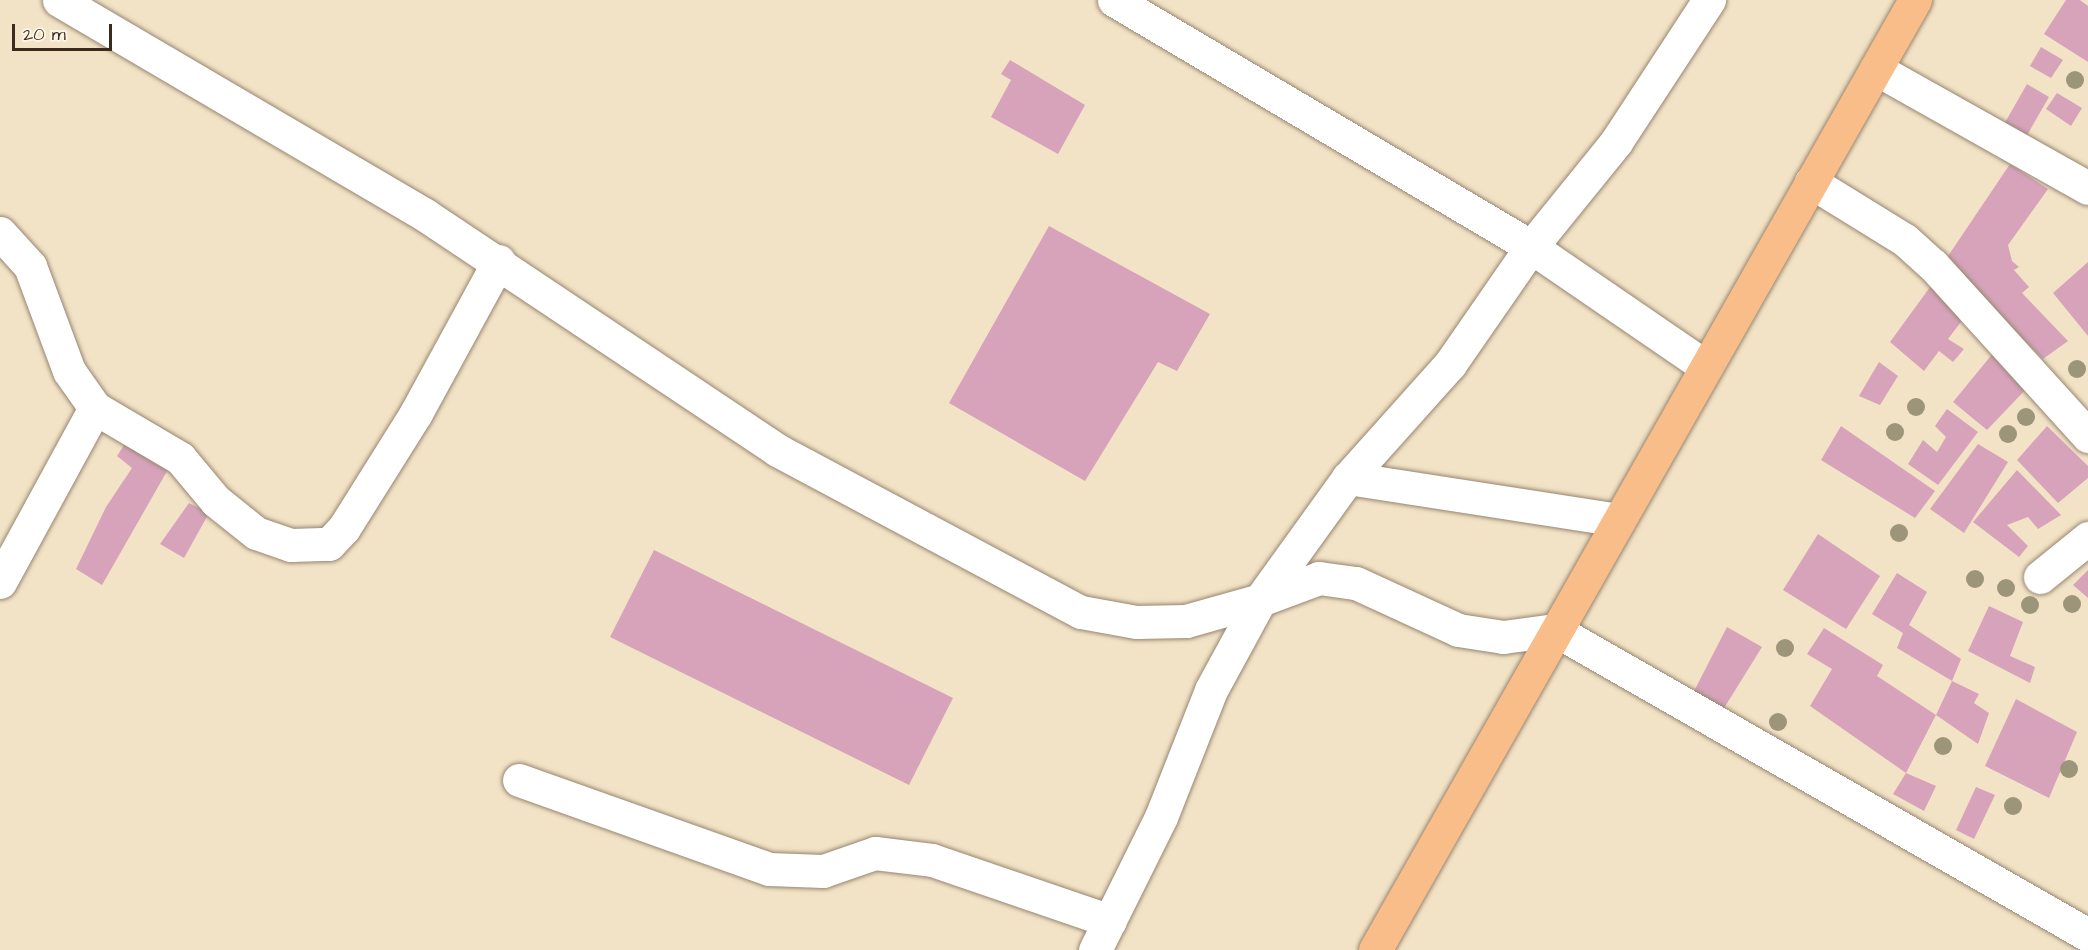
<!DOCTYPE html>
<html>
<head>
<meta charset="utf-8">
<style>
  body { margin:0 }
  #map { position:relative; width:2088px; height:950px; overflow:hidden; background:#f3e3c6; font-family:"Architects Daughter",sans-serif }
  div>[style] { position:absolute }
  .building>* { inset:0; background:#d7a3bb }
  .roads { filter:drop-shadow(0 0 2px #978672) drop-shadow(0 0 2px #978672) }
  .minor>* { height:33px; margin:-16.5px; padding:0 16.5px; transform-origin:16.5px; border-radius:16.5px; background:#fff }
  .highway>* { height:33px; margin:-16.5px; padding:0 16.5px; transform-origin:16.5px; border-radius:16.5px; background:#f8bd88 }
  .trees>* { width:18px; height:18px; margin:-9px; border-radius:50%; background:#9d9579 }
  span { translate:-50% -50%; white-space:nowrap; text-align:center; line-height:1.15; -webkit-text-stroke:4.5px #fcf5e5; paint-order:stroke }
  .scale { position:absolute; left:12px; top:24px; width:100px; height:27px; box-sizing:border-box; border:3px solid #3b2a1e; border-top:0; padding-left:8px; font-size:18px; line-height:21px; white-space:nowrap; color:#3b2a1e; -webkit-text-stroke:4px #fcf5e5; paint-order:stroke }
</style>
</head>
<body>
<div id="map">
  <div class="building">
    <i style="clip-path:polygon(2066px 0,2080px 0,2088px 6px,2088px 62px,2044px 34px)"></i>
    <i style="clip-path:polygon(2041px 47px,2063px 60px,2051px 78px,2030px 66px)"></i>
    <i style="clip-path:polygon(1010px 60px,1085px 105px,1058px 154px,991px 117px,1011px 80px,1001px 74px)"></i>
    <i style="clip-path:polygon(2027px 84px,2049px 97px,2026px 137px,2003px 126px)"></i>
    <i style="clip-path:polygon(2057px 93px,2082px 108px,2071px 126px,2046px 109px)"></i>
    <i style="clip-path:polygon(2010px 164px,2048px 189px,2008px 245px,2012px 261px,2019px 267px,2014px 270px,2029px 287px,2022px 293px,2068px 341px,2043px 359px,1944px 262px)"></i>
    <i style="clip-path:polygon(1049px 226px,1210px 314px,1177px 371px,1158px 362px,1085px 481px,949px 403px)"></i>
    <i style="clip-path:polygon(2088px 262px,2088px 336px,2053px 293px)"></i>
    <i style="clip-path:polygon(1933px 283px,1967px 314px,1948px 339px,1964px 349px,1953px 362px,1939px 351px,1924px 371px,1890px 342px)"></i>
    <i style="clip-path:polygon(1994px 352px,2030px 385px,1987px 430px,1953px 402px)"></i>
    <i style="clip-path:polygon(1879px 362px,1898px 376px,1880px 405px,1859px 396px)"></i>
    <i style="clip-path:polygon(1947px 409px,1978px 432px,1938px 485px,1908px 464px,1923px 440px,1937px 452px,1946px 437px,1935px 426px)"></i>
    <i style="clip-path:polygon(1841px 426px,1935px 491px,1915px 518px,1821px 460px)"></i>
    <i style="clip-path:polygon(2047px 426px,2088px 466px,2088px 478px,2058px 503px,2017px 460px)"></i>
    <i style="clip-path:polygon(126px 442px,170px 466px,102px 585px,76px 569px,106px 507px,132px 468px,117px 456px)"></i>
    <i style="clip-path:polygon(1978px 444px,2008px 462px,1964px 533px,1930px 509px)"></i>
    <i style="clip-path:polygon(2017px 470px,2061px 515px,2038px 529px,2028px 517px,2007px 525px,2028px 546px,2019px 557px,1973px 522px)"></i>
    <i style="clip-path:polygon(189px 503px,209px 513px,184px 558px,160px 544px)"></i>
    <i style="clip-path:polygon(1818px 534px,1880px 576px,1846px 629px,1783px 590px)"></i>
    <i style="clip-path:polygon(654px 550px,953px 698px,909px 785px,610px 637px)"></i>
    <i style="clip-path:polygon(2088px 570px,2088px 598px,2073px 585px)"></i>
    <i style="clip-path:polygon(1897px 573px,1927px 592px,1909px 625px,1961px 659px,1952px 681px,1979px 694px,1974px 703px,1989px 713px,1978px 744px,1936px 715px,1952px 681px,1897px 648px,1903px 633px,1872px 614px)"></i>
    <i style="clip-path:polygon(1989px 606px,2023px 622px,2010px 656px,2035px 667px,2030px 683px,1968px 651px)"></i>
    <i style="clip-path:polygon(1727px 627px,1762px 647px,1721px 713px,1692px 695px)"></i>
    <i style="clip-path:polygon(1824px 628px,1883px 665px,1877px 676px,1936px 715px,1906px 773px,1810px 706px,1832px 669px,1807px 654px)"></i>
    <i style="clip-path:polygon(2016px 699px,2077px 732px,2049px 798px,1985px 766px)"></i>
    <i style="clip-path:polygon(1906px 773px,1936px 786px,1924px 811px,1893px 794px)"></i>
    <i style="clip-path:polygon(1976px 787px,1995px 795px,1974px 839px,1956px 830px)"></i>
  </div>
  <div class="roads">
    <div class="minor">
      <i style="left:59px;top:0;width:424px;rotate:30.4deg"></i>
      <i style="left:425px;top:215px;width:423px;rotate:33.7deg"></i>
      <i style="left:777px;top:450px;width:344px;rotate:28.1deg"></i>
      <i style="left:1081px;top:612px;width:56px;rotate:10.3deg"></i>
      <i style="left:1136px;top:622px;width:50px;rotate:-1.1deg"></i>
      <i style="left:1186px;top:621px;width:77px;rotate:-15.8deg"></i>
      <i style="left:1260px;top:600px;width:63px;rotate:-20.4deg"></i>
      <i style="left:1319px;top:578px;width:37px;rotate:8deg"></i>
      <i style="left:1356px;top:583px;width:112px;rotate:24.7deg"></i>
      <i style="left:1458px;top:630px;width:46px;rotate:8.8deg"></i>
      <i style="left:1503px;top:637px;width:52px;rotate:-7.7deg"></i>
      <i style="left:1555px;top:630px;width:614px;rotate:29.78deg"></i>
      <i style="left:1114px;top:0;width:485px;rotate:30.6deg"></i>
      <i style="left:1531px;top:247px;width:212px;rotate:34.4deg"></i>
      <i style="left:1876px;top:69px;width:243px;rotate:29.3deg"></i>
      <i style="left:1811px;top:182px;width:110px;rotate:31.7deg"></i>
      <i style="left:1905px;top:240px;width:38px;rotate:42deg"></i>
      <i style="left:1933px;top:265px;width:231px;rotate:47.8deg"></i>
      <i style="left:0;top:233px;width:45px;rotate:47.7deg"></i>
      <i style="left:30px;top:266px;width:112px;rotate:69.6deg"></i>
      <i style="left:69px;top:371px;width:45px;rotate:54.9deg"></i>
      <i style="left:95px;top:408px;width:99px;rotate:30.5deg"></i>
      <i style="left:180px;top:458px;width:56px;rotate:50.1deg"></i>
      <i style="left:216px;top:501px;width:51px;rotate:38.7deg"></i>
      <i style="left:256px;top:533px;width:37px;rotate:19deg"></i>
      <i style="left:291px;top:545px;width:38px;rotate:-2deg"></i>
      <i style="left:329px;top:544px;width:22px;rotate:-47deg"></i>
      <i style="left:344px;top:528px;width:136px;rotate:-57.9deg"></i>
      <i style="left:416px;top:413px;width:173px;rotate:-61.4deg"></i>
      <i style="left:1348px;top:478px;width:274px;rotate:8.8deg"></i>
      <i style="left:2040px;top:577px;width:62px;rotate:-39.1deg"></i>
      <i style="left:0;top:582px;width:198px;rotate:-61.4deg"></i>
      <i style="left:519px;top:780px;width:265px;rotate:19.6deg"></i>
      <i style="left:769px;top:869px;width:54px;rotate:2.1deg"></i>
      <i style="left:823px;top:871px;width:55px;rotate:-19.1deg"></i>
      <i style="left:875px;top:853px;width:57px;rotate:7deg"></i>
      <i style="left:932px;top:860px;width:188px;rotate:18.9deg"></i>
      <i style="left:1095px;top:950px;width:148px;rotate:-63.6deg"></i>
      <i style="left:1161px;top:817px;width:136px;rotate:-68.5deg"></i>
      <i style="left:1211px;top:690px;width:102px;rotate:-61.4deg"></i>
      <i style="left:1260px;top:600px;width:150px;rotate:-54.2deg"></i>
      <i style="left:1348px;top:478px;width:153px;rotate:-48.2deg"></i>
      <i style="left:1450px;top:364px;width:142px;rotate:-55.3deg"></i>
      <i style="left:1531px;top:247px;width:135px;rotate:-51deg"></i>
      <i style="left:1616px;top:142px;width:170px;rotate:-56.8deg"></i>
    </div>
    <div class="highway">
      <i style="left:1375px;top:950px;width:1093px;rotate:-60.39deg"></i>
    </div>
  </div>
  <div class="trees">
    <i style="left:2075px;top:80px"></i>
    <i style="left:2077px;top:369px"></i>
    <i style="left:1916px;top:407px"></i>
    <i style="left:2026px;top:417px"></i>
    <i style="left:1895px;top:432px"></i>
    <i style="left:2008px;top:434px"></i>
    <i style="left:1899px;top:533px"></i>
    <i style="left:1975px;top:579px"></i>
    <i style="left:2006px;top:588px"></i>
    <i style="left:2072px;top:604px"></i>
    <i style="left:2030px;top:605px"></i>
    <i style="left:1785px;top:648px"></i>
    <i style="left:1778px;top:722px"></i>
    <i style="left:1943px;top:746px"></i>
    <i style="left:2069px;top:769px"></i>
    <i style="left:2013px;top:806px"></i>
  </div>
  <div class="scale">20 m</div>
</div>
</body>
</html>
